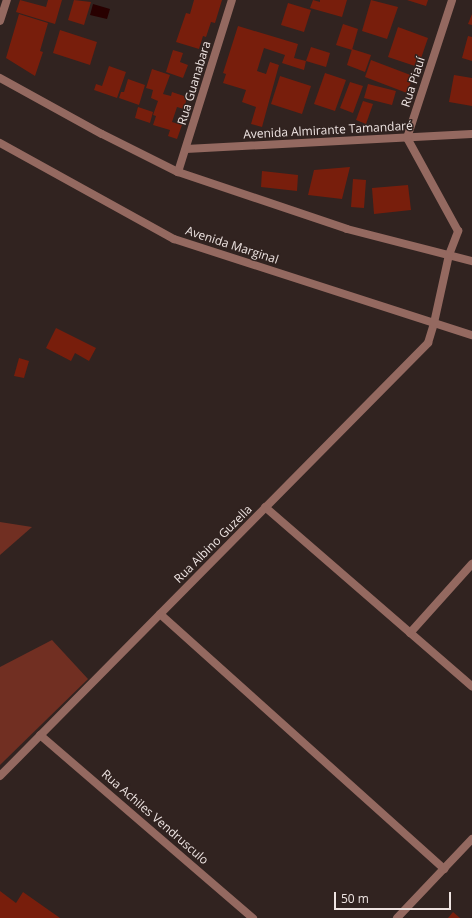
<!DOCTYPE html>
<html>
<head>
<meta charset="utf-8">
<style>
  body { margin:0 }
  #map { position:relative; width:472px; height:918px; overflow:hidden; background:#312320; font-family:"Open Sans",sans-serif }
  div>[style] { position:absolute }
  .green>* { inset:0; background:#712f22 }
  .water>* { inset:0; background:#280000 }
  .building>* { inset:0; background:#781e0c }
  .minor>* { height:8px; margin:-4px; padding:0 4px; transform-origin:4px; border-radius:4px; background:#946960 }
  .tertiary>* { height:8px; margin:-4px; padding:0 4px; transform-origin:4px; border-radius:4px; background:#946960 }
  span { translate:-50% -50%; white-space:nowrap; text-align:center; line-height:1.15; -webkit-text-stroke:3px #312320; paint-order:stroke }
  .street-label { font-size:12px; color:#eee4e2 }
  .scale { position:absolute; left:334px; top:892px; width:117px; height:18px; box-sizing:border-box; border:2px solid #eee4e2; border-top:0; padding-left:5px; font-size:12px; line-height:14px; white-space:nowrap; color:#eee4e2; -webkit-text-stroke:3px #312320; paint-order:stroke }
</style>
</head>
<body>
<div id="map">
  <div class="green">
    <i style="clip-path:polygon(0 522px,32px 527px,0 555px)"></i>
    <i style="clip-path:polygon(52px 640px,88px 679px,0 765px,0 667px)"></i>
  </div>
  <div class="water">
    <i style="clip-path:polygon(93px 4px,110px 9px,107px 19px,90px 15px)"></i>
  </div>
  <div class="building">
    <i style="clip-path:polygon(20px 0,46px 7px,48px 0,62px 0,55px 24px,16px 12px)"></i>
    <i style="clip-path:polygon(74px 0,91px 2px,84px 25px,68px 20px)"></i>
    <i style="clip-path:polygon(194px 0,222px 0,215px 23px,211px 22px,206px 37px,203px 36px,199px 49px,176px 42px,186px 13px,190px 14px)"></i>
    <i style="clip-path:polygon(313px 0,320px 2px,320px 0,347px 0,342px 17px,310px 8px)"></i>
    <i style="clip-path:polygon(371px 0,398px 7px,387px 39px,362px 31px)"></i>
    <i style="clip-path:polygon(407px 0,428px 0,426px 6px)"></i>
    <i style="clip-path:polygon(288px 3px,311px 10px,304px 32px,281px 25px)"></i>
    <i style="clip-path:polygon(19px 14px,48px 23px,40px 51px,43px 52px,35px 76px,6px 58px)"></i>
    <i style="clip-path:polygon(472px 14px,472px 25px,468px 24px)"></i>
    <i style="clip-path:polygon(343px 24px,358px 29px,352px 50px,336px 45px)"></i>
    <i style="clip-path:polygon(238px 26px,298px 44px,294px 58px,306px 61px,304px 70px,282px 63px,285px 55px,264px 48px,257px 71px,266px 74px,270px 62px,279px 65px,262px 127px,251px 124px,256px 107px,242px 102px,246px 90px,223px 83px,226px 74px,223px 73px,224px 70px)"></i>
    <i style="clip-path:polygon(398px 27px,428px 38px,418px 67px,388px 57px)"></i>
    <i style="clip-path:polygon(60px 30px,97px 42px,90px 65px,53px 53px)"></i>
    <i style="clip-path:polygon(468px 36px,472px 37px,472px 61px,462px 58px)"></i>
    <i style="clip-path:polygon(311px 47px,330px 53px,326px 67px,306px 61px)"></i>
    <i style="clip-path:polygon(352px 49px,371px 55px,365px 72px,347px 65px)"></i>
    <i style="clip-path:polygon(173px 50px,183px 53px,180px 62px,188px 65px,183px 78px,166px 72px)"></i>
    <i style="clip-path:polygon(371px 60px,413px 76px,407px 93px,365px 77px)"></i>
    <i style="clip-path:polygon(109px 66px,126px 72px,117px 98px,94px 90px,96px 84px,102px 86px)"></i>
    <i style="clip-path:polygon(152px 69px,170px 75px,163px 94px,171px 96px,172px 92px,187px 97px,184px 109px,177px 107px,172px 122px,182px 125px,177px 139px,168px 136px,170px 130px,153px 125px,156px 116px,153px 115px,158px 101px,151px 98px,153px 90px,146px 88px)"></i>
    <i style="clip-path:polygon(325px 73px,346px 80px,335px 111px,314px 104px)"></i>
    <i style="clip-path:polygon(454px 75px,472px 78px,472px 106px,449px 102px)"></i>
    <i style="clip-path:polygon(280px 76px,311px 86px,302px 114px,271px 104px)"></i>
    <i style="clip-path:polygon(128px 79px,145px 85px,139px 105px,119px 98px,121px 92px,124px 92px)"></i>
    <i style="clip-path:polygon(350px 82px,363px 86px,353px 113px,340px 108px)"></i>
    <i style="clip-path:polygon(368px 84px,396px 91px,392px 105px,364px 98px)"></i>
    <i style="clip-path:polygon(363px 101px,373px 104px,366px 124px,356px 120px)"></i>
    <i style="clip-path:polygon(138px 107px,153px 112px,150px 123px,135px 118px)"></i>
    <i style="clip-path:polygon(350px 167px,342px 199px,308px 195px,314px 170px)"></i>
    <i style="clip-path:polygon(262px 171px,298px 175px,297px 191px,261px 187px)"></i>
    <i style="clip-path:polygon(353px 179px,366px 180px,364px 208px,351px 207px)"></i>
    <i style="clip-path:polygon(408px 185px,411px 210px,374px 214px,372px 188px)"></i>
    <i style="clip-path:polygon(56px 328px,96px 348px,89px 361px,75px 353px,71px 361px,46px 348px)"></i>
    <i style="clip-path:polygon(19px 358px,29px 361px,24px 378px,14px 376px)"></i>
    <i style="clip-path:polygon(0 891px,16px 903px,23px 892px,60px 918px,0 918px)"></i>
    <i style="clip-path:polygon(453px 912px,460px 918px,448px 918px)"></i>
  </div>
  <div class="minor">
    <i style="left:0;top:21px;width:22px;rotate:-72deg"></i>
    <i style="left:186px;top:149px;width:286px;rotate:-3deg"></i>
    <i style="left:178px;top:172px;width:180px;rotate:-72.6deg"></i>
    <i style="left:449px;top:255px;width:26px;rotate:-69deg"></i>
    <i style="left:458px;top:231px;width:106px;rotate:-118.7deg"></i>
    <i style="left:407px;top:138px;width:145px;rotate:-71.9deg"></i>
    <i style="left:265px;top:507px;width:274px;rotate:40.9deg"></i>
    <i style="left:160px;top:614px;width:382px;rotate:41.9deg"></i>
    <i style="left:410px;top:633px;width:93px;rotate:-48.1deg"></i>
    <i style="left:40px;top:735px;width:281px;rotate:40.7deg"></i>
    <i style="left:0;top:776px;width:609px;rotate:-45.33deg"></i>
    <i style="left:428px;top:343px;width:21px;rotate:-73deg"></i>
    <i style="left:397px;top:918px;width:109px;rotate:-46.5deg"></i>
  </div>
  <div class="tertiary">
    <i style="left:0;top:78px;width:116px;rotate:28.8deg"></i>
    <i style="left:102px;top:134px;width:85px;rotate:26.6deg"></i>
    <i style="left:178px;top:172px;width:178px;rotate:18.6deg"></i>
    <i style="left:347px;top:229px;width:129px;rotate:14.4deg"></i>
    <i style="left:0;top:143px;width:199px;rotate:28.9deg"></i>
    <i style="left:174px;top:239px;width:313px;rotate:17.9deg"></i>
    <i style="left:434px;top:323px;width:70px;rotate:-77.6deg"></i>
  </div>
  <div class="street-label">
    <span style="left:413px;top:82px;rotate:-72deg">Rua Piauí</span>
    <span style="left:194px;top:83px;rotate:-73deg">Rua Guanabara</span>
    <span style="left:328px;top:130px;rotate:-3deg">Avenida Almirante Tamandaré</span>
    <span style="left:232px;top:245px;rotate:18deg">Avenida Marginal</span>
    <span style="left:213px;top:544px;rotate:-45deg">Rua Albino Guzella</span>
    <span style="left:155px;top:817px;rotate:41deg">Rua Achiles Vendrusculo</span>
  </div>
  <div class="scale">50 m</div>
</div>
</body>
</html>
